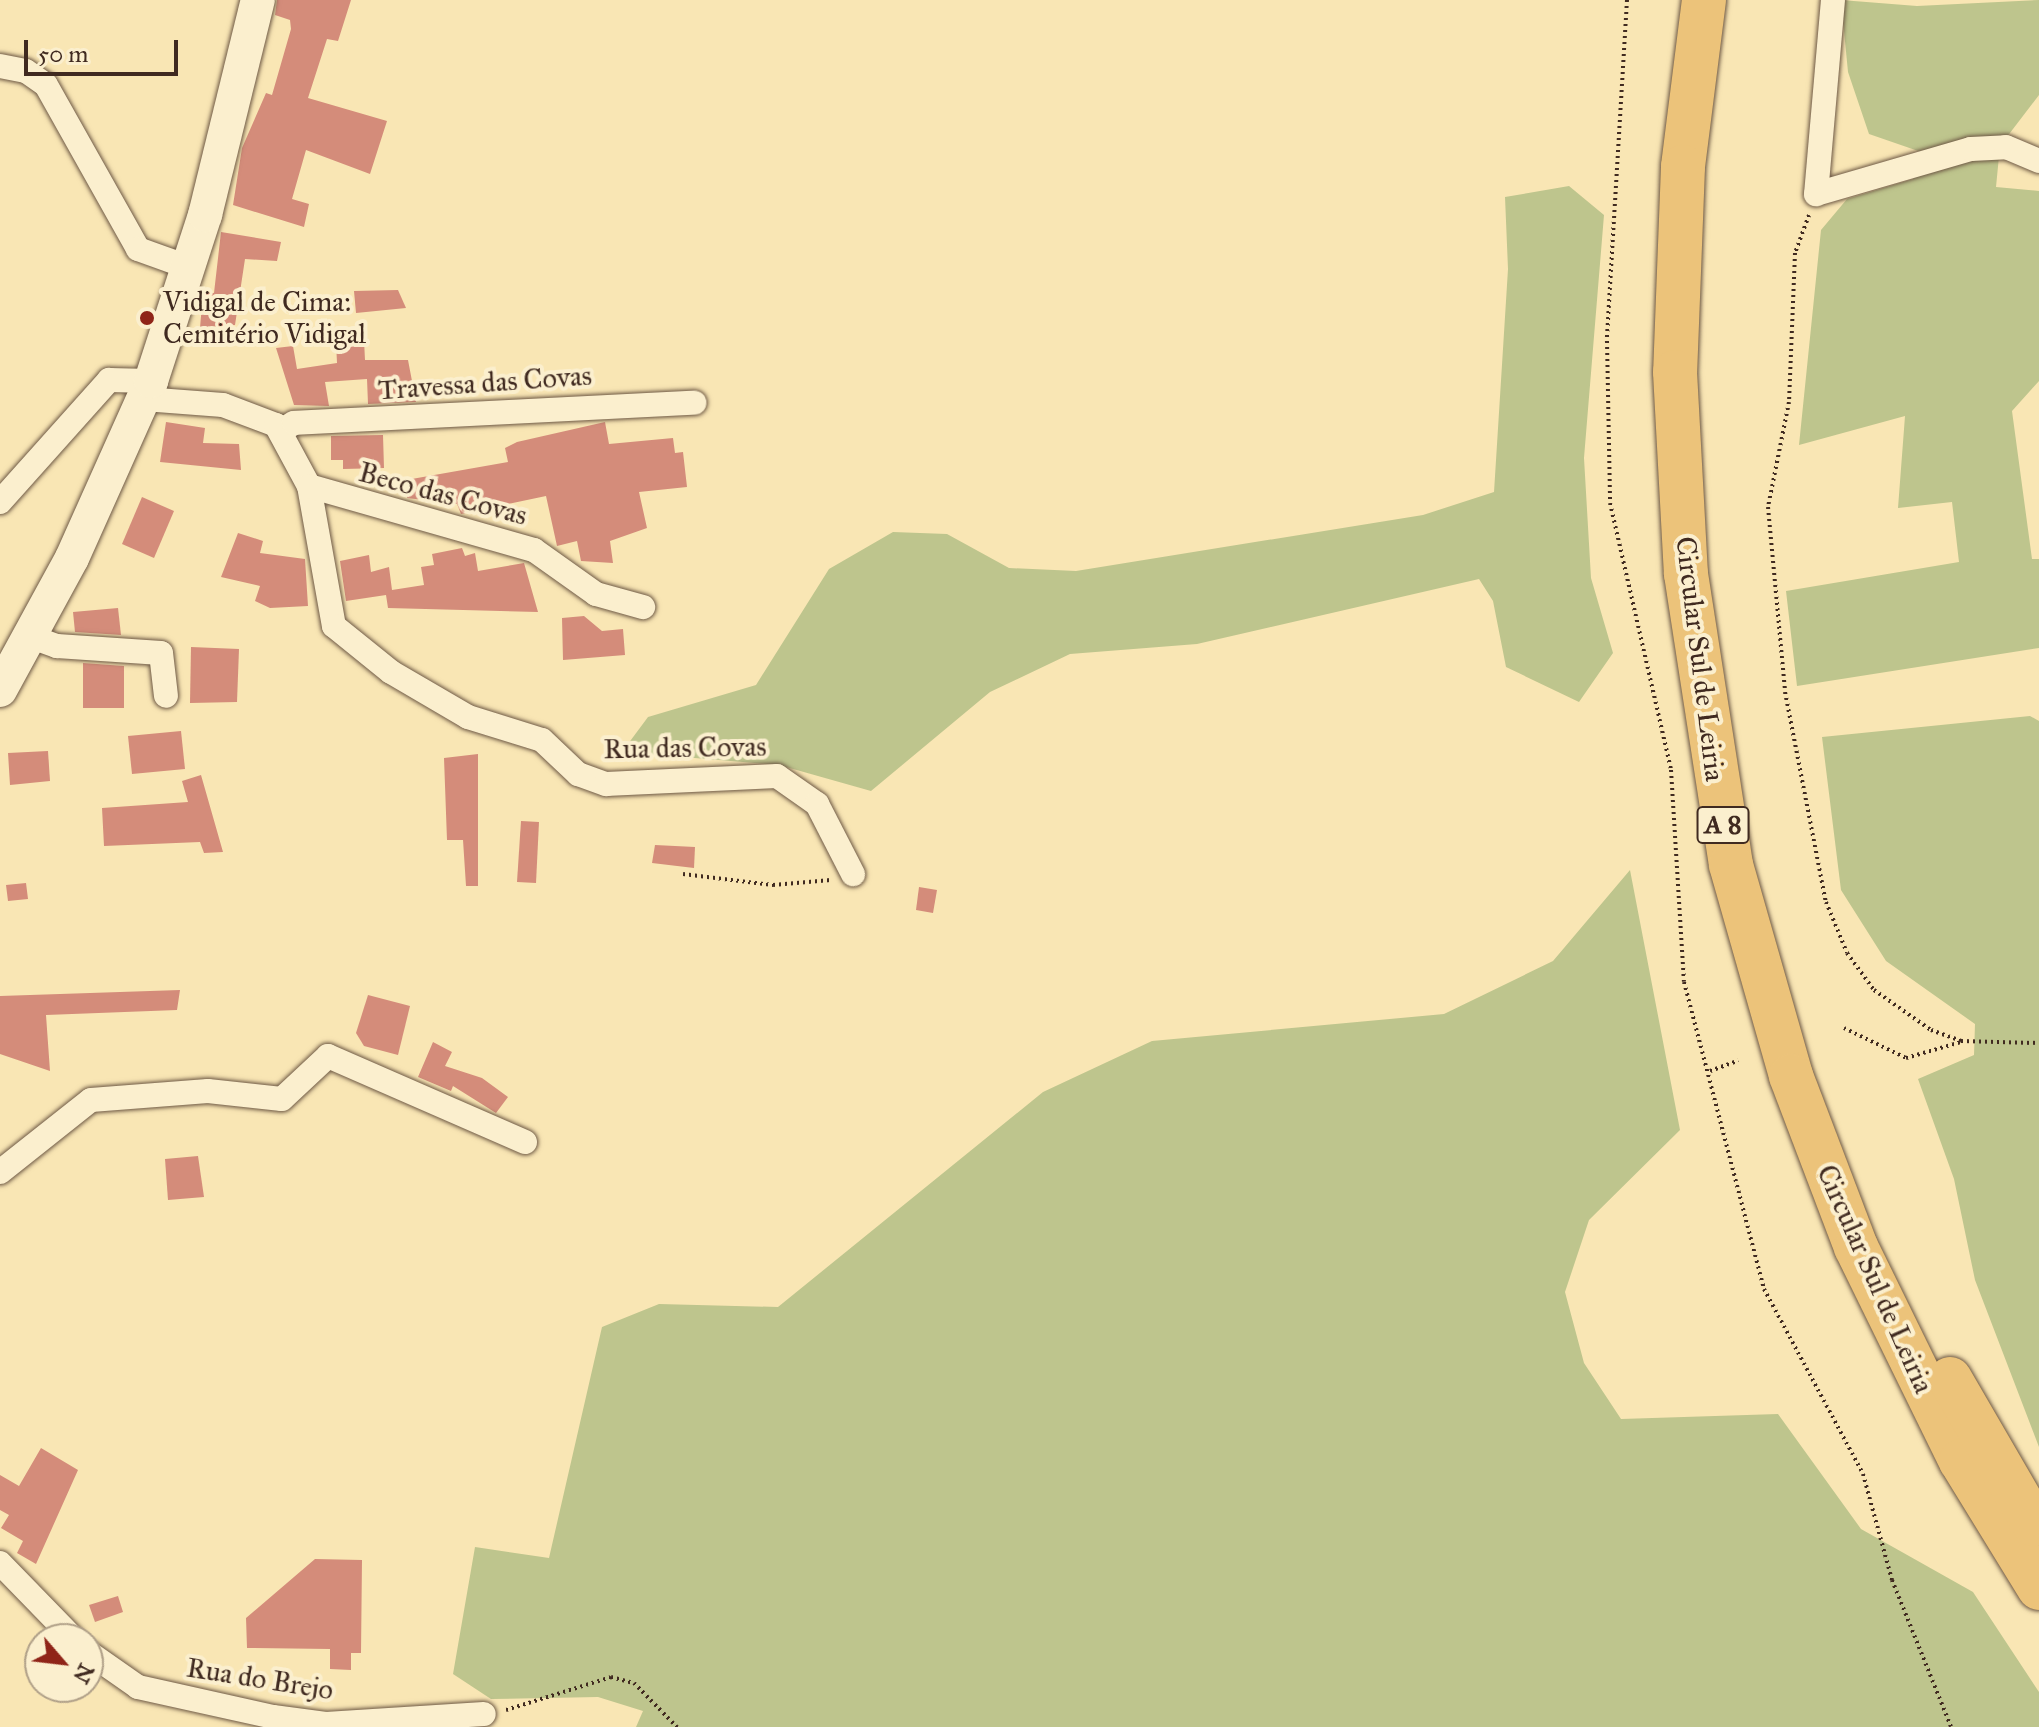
<!DOCTYPE html>
<html>
<head>
<meta charset="utf-8">
<style>
  body { margin:0 }
  #map { position:relative; width:2039px; height:1727px; overflow:hidden; background:#f9e6b4; font-family:"IM FELL Great Primer",serif }
  div>[style] { position:absolute }
  .green>* { inset:0; background:#bec58d }
  .building>* { inset:0; background:#d48c7a }
  .path>* { height:4px; margin-top:-2px; transform-origin:0; background:repeating-linear-gradient(90deg,#402a20 0 2px,transparent 0 6px) }
  .roads { filter:drop-shadow(0 0 2px #6e5945) drop-shadow(0 0 2px #6e5945) }
  .street>* { height:24px; margin:-12px; padding:0 12px; transform-origin:12px; border-radius:12px; background:#fbefce }
  .secondary>* { height:34px; margin:-17px; padding:0 17px; transform-origin:17px; border-radius:17px; background:#fbefce }
  .highway>* { height:44px; margin:-22px; padding:0 22px; transform-origin:22px; border-radius:22px; background:#ecc37a }
  .dots>* { width:22px; height:22px; translate:-50% -50%; box-sizing:border-box; border:4px solid #fbefce; border-radius:50% }
  span { translate:-50% -50%; white-space:nowrap; text-align:center; line-height:1.15; -webkit-text-stroke:8px #fbefce; paint-order:stroke }
  .shield-label span { padding:2px 6px; background:#fbefce; border:2px solid; border-radius:6px; -webkit-text-stroke-width:0 }
  .shield-label { font-size:26px; color:#402a20; font-weight:700 }
  .poi-label { font-size:28px; color:#402a20 }
  .left { translate:0 -50%; text-align:left }
  .street-label { font-size:28px; color:#402a20 }
  .north { position:absolute; left:24px; top:1623px; width:80px; height:80px; box-sizing:border-box; background:#fbefce; border:2px solid #b0a088; border-radius:50%; rotate:118deg; font-size:22px; font-weight:700; line-height:32px; text-align:center; color:#402a20 }
  .north::after { content:''; display:block; margin:auto; width:28px; height:36px; background:#8f2418; clip-path:polygon(50% 0,100% 100%,50% 72%,0 100%) }
  .scale { position:absolute; left:24px; top:40px; width:154px; height:36px; box-sizing:border-box; border:4px solid #402a20; border-top:0; padding-left:10px; font-size:24px; line-height:28px; white-space:nowrap; color:#402a20; -webkit-text-stroke:6px #fbefce; paint-order:stroke }
</style>
</head>
<body>
<div id="map">
  <div class="green">
    <i style="clip-path:polygon(1841px 0,1917px 6px,2039px 0,2039px 95px,2000px 146px,1996px 187px,2039px 191px,2039px 381px,2012px 411px,2032px 559px,2039px 559px,2039px 648px,1797px 686px,1786px 591px,1959px 562px,1952px 502px,1898px 508px,1905px 416px,1799px 445px,1821px 230px,1847px 199px,1913px 179px,1924px 153px,1869px 134px,1848px 72px)"></i>
    <i style="clip-path:polygon(1569px 186px,1604px 215px,1584px 458px,1591px 578px,1613px 653px,1579px 702px,1506px 667px,1493px 601px,1479px 579px,1197px 644px,1070px 654px,990px 692px,871px 791px,779px 765px,622px 752px,648px 717px,756px 685px,829px 569px,893px 532px,947px 534px,1009px 568px,1076px 571px,1423px 515px,1494px 492px,1508px 269px,1505px 197px)"></i>
    <i style="clip-path:polygon(2030px 716px,2039px 721px,2039px 1447px,1975px 1280px,1954px 1179px,1918px 1079px,1974px 1055px,1975px 1024px,1886px 961px,1841px 890px,1822px 737px)"></i>
    <i style="clip-path:polygon(1630px 870px,1680px 1130px,1589px 1220px,1565px 1292px,1584px 1363px,1621px 1419px,1778px 1414px,1861px 1529px,1973px 1592px,2039px 1692px,2039px 1727px,636px 1727px,643px 1711px,598px 1697px,491px 1699px,453px 1674px,475px 1547px,549px 1558px,602px 1327px,659px 1304px,778px 1307px,1043px 1092px,1152px 1041px,1444px 1014px,1553px 961px)"></i>
  </div>
  <div class="building">
    <i style="clip-path:polygon(277px 0,351px 0,338px 41px,327px 39px,308px 98px,387px 121px,370px 174px,306px 150px,292px 199px,309px 204px,304px 227px,233px 205px,242px 148px,266px 93px,272px 95px,291px 29px,290px 20px,275px 15px)"></i>
    <i style="clip-path:polygon(221px 232px,281px 242px,277px 261px,245px 259px,235px 325px,200px 328px,203px 292px,214px 293px)"></i>
    <i style="clip-path:polygon(398px 290px,406px 308px,356px 313px,354px 291px)"></i>
    <i style="clip-path:polygon(364px 340px,365px 360px,408px 360px,416px 402px,368px 404px,367px 379px,325px 382px,329px 406px,294px 405px,276px 348px,293px 346px,297px 369px,337px 363px,336px 342px)"></i>
    <i style="clip-path:polygon(166px 422px,205px 428px,203px 443px,239px 444px,241px 470px,160px 462px)"></i>
    <i style="clip-path:polygon(605px 422px,609px 444px,673px 438px,675px 453px,683px 452px,687px 487px,639px 492px,647px 528px,610px 541px,613px 563px,581px 561px,577px 541px,557px 546px,546px 496px,461px 514px,457px 504px,407px 498px,406px 480px,508px 462px,505px 448px,517px 442px)"></i>
    <i style="clip-path:polygon(383px 435px,384px 468px,343px 469px,343px 460px,331px 460px,331px 436px)"></i>
    <i style="clip-path:polygon(142px 497px,174px 511px,154px 558px,122px 544px)"></i>
    <i style="clip-path:polygon(238px 533px,263px 541px,260px 553px,305px 559px,308px 606px,270px 608px,255px 601px,260px 586px,221px 577px)"></i>
    <i style="clip-path:polygon(462px 548px,465px 556px,475px 553px,478px 571px,524px 563px,538px 612px,388px 608px,386px 595px,346px 601px,340px 561px,369px 555px,371px 572px,389px 567px,392px 590px,424px 585px,421px 567px,434px 565px,432px 554px)"></i>
    <i style="clip-path:polygon(118px 608px,121px 635px,75px 632px,73px 612px)"></i>
    <i style="clip-path:polygon(584px 616px,602px 631px,623px 629px,625px 655px,563px 660px,562px 618px)"></i>
    <i style="clip-path:polygon(191px 647px,239px 649px,237px 702px,190px 703px)"></i>
    <i style="clip-path:polygon(83px 663px,124px 666px,124px 708px,83px 708px)"></i>
    <i style="clip-path:polygon(181px 731px,185px 769px,132px 774px,128px 736px)"></i>
    <i style="clip-path:polygon(48px 751px,50px 781px,10px 785px,8px 753px)"></i>
    <i style="clip-path:polygon(478px 754px,478px 886px,466px 886px,463px 840px,447px 840px,444px 758px)"></i>
    <i style="clip-path:polygon(201px 775px,223px 852px,204px 853px,200px 842px,104px 846px,102px 808px,188px 802px,182px 781px)"></i>
    <i style="clip-path:polygon(521px 821px,539px 822px,536px 883px,517px 882px)"></i>
    <i style="clip-path:polygon(655px 845px,695px 847px,694px 868px,652px 863px)"></i>
    <i style="clip-path:polygon(26px 883px,28px 899px,8px 901px,6px 885px)"></i>
    <i style="clip-path:polygon(919px 887px,937px 890px,933px 913px,916px 910px)"></i>
    <i style="clip-path:polygon(180px 990px,177px 1010px,46px 1015px,50px 1071px,0 1054px,0 996px)"></i>
    <i style="clip-path:polygon(368px 995px,410px 1006px,398px 1055px,364px 1046px,356px 1033px)"></i>
    <i style="clip-path:polygon(433px 1042px,452px 1052px,445px 1066px,482px 1078px,508px 1097px,496px 1113px,453px 1086px,451px 1091px,418px 1077px)"></i>
    <i style="clip-path:polygon(198px 1156px,204px 1197px,168px 1200px,165px 1159px)"></i>
    <i style="clip-path:polygon(41px 1448px,78px 1470px,36px 1564px,17px 1553px,23px 1541px,1px 1528px,9px 1515px,0 1510px,0 1475px,19px 1486px)"></i>
    <i style="clip-path:polygon(315px 1559px,362px 1560px,361px 1653px,351px 1653px,351px 1670px,330px 1669px,330px 1649px,247px 1648px,246px 1618px)"></i>
    <i style="clip-path:polygon(118px 1596px,123px 1612px,95px 1622px,89px 1605px)"></i>
  </div>
  <div class="path">
    <i style="left:1627px;top:0;width:342px;rotate:93.4deg"></i>
    <i style="left:1607px;top:341px;width:162px;rotate:88.9deg"></i>
    <i style="left:1610px;top:503px;width:274px;rotate:77.1deg"></i>
    <i style="left:1671px;top:770px;width:212px;rotate:86.5deg"></i>
    <i style="left:1684px;top:982px;width:317px;rotate:75.4deg"></i>
    <i style="left:1764px;top:1289px;width:210px;rotate:61.8deg"></i>
    <i style="left:1863px;top:1474px;width:110px;rotate:74.7deg"></i>
    <i style="left:1892px;top:1580px;width:158px;rotate:68.1deg"></i>
    <i style="left:1809px;top:215px;width:40px;rotate:110.2deg"></i>
    <i style="left:1795px;top:253px;width:149px;rotate:92.3deg"></i>
    <i style="left:1789px;top:402px;width:107px;rotate:101.3deg"></i>
    <i style="left:1768px;top:507px;width:186px;rotate:84.7deg"></i>
    <i style="left:1785px;top:692px;width:214px;rotate:79deg"></i>
    <i style="left:1826px;top:902px;width:55px;rotate:67.6deg"></i>
    <i style="left:1847px;top:953px;width:46px;rotate:53.9deg"></i>
    <i style="left:1874px;top:990px;width:70px;rotate:35.1deg"></i>
    <i style="left:1931px;top:1030px;width:32px;rotate:20deg"></i>
    <i style="left:1961px;top:1041px;width:78px;rotate:1.5deg"></i>
    <i style="left:683px;top:874px;width:91px;rotate:7deg"></i>
    <i style="left:773px;top:885px;width:58px;rotate:-4.9deg"></i>
    <i style="left:1844px;top:1028px;width:69px;rotate:25.8deg"></i>
    <i style="left:1906px;top:1058px;width:57px;rotate:-16.2deg"></i>
    <i style="left:1710px;top:1071px;width:30px;rotate:-20deg"></i>
    <i style="left:506px;top:1710px;width:110px;rotate:-17.4deg"></i>
    <i style="left:611px;top:1677px;width:24px;rotate:15deg"></i>
    <i style="left:634px;top:1683px;width:62px;rotate:45.7deg"></i>
  </div>
  <div class="roads">
    <div class="street">
      <i style="left:1833px;top:0;width:195px;rotate:95deg"></i>
      <i style="left:1816px;top:194px;width:161px;rotate:-16.2deg"></i>
      <i style="left:1971px;top:149px;width:35px;rotate:-3deg"></i>
      <i style="left:2006px;top:147px;width:36px;rotate:23deg"></i>
      <i style="left:0;top:66px;width:26px;rotate:11deg"></i>
      <i style="left:26px;top:71px;width:24px;rotate:35deg"></i>
      <i style="left:46px;top:85px;width:188px;rotate:60.7deg"></i>
      <i style="left:138px;top:249px;width:53px;rotate:19.8deg"></i>
      <i style="left:144px;top:399px;width:79px;rotate:4.3deg"></i>
      <i style="left:223px;top:405px;width:57px;rotate:20.7deg"></i>
      <i style="left:276px;top:425px;width:69px;rotate:61.6deg"></i>
      <i style="left:309px;top:486px;width:142px;rotate:79.9deg"></i>
      <i style="left:334px;top:626px;width:73px;rotate:38.9deg"></i>
      <i style="left:391px;top:672px;width:89px;rotate:30.3deg"></i>
      <i style="left:468px;top:717px;width:77px;rotate:17.3deg"></i>
      <i style="left:542px;top:740px;width:50px;rotate:43.4deg"></i>
      <i style="left:578px;top:774px;width:30px;rotate:20deg"></i>
      <i style="left:606px;top:784px;width:171px;rotate:-2.7deg"></i>
      <i style="left:777px;top:776px;width:49px;rotate:35deg"></i>
      <i style="left:817px;top:804px;width:79px;rotate:62.8deg"></i>
      <i style="left:281px;top:431px;width:15px;rotate:-32deg"></i>
      <i style="left:294px;top:423px;width:401px;rotate:-2.9deg"></i>
      <i style="left:309px;top:486px;width:234px;rotate:15.9deg"></i>
      <i style="left:534px;top:550px;width:76px;rotate:35.4deg"></i>
      <i style="left:596px;top:594px;width:49px;rotate:15.5deg"></i>
      <i style="left:0;top:502px;width:164px;rotate:-48.2deg"></i>
      <i style="left:109px;top:380px;width:42px;rotate:1.4deg"></i>
      <i style="left:29px;top:636px;width:30px;rotate:20deg"></i>
      <i style="left:57px;top:646px;width:104px;rotate:3.9deg"></i>
      <i style="left:161px;top:653px;width:43px;rotate:83.4deg"></i>
      <i style="left:0;top:1172px;width:116px;rotate:-38.4deg"></i>
      <i style="left:91px;top:1100px;width:117px;rotate:-4.4deg"></i>
      <i style="left:208px;top:1091px;width:74px;rotate:6.2deg"></i>
      <i style="left:282px;top:1099px;width:63px;rotate:-43.1deg"></i>
      <i style="left:328px;top:1056px;width:215px;rotate:23.6deg"></i>
      <i style="left:0;top:1563px;width:106px;rotate:45.8deg"></i>
      <i style="left:88px;top:1652px;width:61px;rotate:35deg"></i>
      <i style="left:138px;top:1687px;width:138px;rotate:12.5deg"></i>
      <i style="left:273px;top:1717px;width:53px;rotate:7.5deg"></i>
      <i style="left:326px;top:1724px;width:158px;rotate:-3.6deg"></i>
    </div>
    <div class="secondary">
      <i style="left:0;top:690px;width:150px;rotate:-61.4deg"></i>
      <i style="left:72px;top:558px;width:194px;rotate:-65.9deg"></i>
      <i style="left:151px;top:381px;width:175px;rotate:-72deg"></i>
      <i style="left:205px;top:215px;width:221px;rotate:-76.2deg"></i>
    </div>
    <div class="highway">
      <i style="left:1704px;top:0;width:168px;rotate:97.2deg"></i>
      <i style="left:1683px;top:167px;width:205px;rotate:92.2deg"></i>
      <i style="left:1675px;top:372px;width:202px;rotate:86.9deg"></i>
      <i style="left:1686px;top:574px;width:294px;rotate:81.2deg"></i>
      <i style="left:1731px;top:865px;width:219px;rotate:74.1deg"></i>
      <i style="left:1791px;top:1076px;width:183px;rotate:69.2deg"></i>
      <i style="left:1856px;top:1247px;width:238px;rotate:63.9deg"></i>
      <i style="left:1961px;top:1461px;width:149px;rotate:58.4deg"></i>
      <i style="left:1950px;top:1379px;width:168px;rotate:59.9deg"></i>
    </div>
  </div>
  <div class="dots">
    <i style="left:147px;top:318px;background:#8f2418"></i>
  </div>
  <div class="shield-label">
    <span style="left:1723px;top:825px">A 8</span>
  </div>
  <div class="poi-label">
    <span class="left" style="left:163px;top:318px">Vidigal de Cima:<br>Cemitério Vidigal</span>
  </div>
  <div class="street-label">
    <span style="left:485px;top:383px;rotate:-4deg">Travessa das Covas</span>
    <span style="left:443px;top:494px;rotate:15deg">Beco das Covas</span>
    <span style="left:1700px;top:659px;rotate:83deg">Circular Sul de Leiria</span>
    <span style="left:685px;top:748px;rotate:-1deg">Rua das Covas</span>
    <span style="left:1875px;top:1279px;rotate:66deg">Circular Sul de Leiria</span>
    <span style="left:260px;top:1679px;rotate:9deg">Rua do Brejo</span>
  </div>
  <div class="north">N</div>
  <div class="scale">50 m</div>
</div>
</body>
</html>
